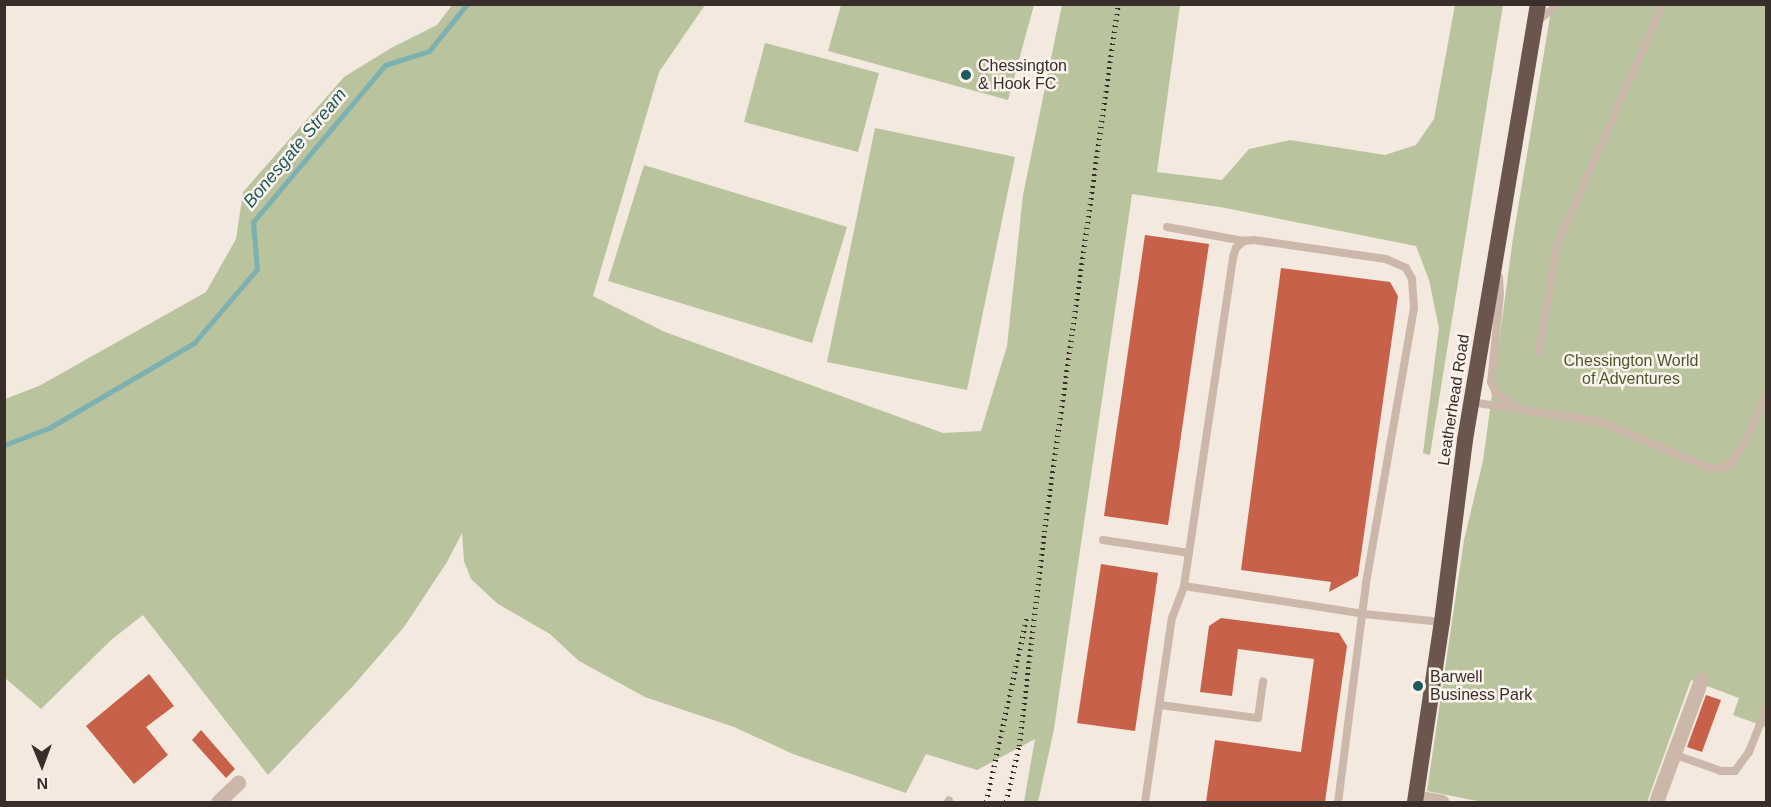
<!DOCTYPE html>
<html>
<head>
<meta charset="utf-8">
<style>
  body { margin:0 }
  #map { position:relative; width:1771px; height:807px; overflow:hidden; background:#f3e9df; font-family:Arial,sans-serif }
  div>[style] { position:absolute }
  .green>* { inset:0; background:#b9c39e }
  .stream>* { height:5px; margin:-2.5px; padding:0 2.5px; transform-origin:2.5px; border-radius:2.5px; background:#7db1b0 }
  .building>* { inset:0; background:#c86149 }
  .service>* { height:8px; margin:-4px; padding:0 4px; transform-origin:4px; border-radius:4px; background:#ccb8aa }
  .minor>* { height:15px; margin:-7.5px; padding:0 7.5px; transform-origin:7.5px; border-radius:7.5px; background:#ccb8aa }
  .trunk>* { height:16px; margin:-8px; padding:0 8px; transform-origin:8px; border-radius:8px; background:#6b564e }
  .rail>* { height:4.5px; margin-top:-2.25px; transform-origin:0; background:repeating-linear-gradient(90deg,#392e2a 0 1.5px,transparent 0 6px) }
  .dots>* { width:16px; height:16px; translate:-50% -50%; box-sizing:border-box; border:3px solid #fbf3ec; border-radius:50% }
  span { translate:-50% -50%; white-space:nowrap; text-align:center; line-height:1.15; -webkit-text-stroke:5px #fbf3ec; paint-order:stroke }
  .poi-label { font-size:16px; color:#392e2a }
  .left { translate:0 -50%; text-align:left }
  .park-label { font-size:16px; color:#4b582d }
  .street-label { font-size:16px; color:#392e2a }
  .water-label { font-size:18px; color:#1e5b5c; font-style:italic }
  .frame { position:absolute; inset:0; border:6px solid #392e2a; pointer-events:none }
  .north { position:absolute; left:12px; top:735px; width:60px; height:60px; -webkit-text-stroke:4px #fbf3ec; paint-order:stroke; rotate:179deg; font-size:16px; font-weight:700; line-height:24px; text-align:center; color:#392e2a }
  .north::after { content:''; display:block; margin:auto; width:21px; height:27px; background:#392e2a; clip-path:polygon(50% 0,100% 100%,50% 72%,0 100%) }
</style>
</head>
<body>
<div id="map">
  <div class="green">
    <i style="clip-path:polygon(452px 5px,705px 5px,659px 72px,593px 296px,665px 332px,943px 433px,981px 431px,1007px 346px,1023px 195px,1062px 5px,1180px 5px,1157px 172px,1222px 180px,1249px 149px,1290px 140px,1385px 155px,1416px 145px,1434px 119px,1455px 5px,1503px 5px,1430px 455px,1423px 453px,1439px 328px,1429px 280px,1416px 246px,1220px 207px,1132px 194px,1054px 729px,1038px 802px,1024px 802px,1035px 739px,977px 770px,926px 754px,906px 793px,793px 754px,734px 727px,645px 697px,579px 661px,550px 634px,498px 604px,471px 579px,464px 561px,462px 533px,447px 562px,404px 627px,353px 686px,268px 775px,143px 615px,111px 640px,41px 709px,5px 678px,5px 399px,39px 386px,206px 292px,236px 239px,243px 192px,344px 77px,391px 48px,437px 25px)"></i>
    <i style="clip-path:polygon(841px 5px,841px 4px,1034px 5px,1008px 100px,828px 51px)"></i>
    <i style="clip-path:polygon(1552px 5px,1766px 5px,1766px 727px,1733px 715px,1739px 698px,1691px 680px,1647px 802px,1482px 802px,1427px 791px,1464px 540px,1483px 461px,1513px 238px)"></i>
    <i style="clip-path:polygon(765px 43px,879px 73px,858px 152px,744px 122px)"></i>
    <i style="clip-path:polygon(875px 128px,1015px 157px,967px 390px,827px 362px)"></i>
    <i style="clip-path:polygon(644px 165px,847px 227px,812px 343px,608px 281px)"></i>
  </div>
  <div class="stream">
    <i style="left:4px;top:445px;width:48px;rotate:-20.7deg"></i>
    <i style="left:49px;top:428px;width:168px;rotate:-30.4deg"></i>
    <i style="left:194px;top:343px;width:97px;rotate:-49.6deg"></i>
    <i style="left:257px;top:269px;width:47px;rotate:-94.9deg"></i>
    <i style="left:253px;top:222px;width:205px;rotate:-49.9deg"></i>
    <i style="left:385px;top:65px;width:46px;rotate:-17.7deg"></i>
    <i style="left:429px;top:51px;width:60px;rotate:-51deg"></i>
  </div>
  <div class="building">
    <i style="clip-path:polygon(1145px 235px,1209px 244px,1168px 525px,1104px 516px)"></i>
    <i style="clip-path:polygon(1281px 268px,1390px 282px,1398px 296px,1358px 576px,1329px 592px,1331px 582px,1241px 570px)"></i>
    <i style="clip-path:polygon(1101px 564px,1158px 573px,1135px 731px,1077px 723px)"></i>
    <i style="clip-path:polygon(1221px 618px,1339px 633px,1347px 646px,1325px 802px,1206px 802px,1215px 740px,1301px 752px,1314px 659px,1238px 649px,1232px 696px,1200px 692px,1209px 626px)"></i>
    <i style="clip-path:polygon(149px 674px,174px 706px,146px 727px,168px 755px,134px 784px,86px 726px)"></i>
    <i style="clip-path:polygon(1706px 695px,1721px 700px,1702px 752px,1687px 747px)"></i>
    <i style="clip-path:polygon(201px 730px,235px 769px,226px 778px,192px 740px)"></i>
  </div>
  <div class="service">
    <i style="left:1538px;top:21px;width:26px;rotate:-40deg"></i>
    <i style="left:1167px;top:227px;width:78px;rotate:10.3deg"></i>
    <i style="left:1244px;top:241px;width:10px;rotate:-6deg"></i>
    <i style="left:1254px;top:240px;width:133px;rotate:8.2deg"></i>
    <i style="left:1386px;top:259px;width:22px;rotate:24deg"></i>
    <i style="left:1406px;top:268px;width:13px;rotate:61deg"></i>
    <i style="left:1412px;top:279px;width:29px;rotate:86deg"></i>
    <i style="left:1414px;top:308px;width:280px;rotate:99.9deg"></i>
    <i style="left:1366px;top:584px;width:220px;rotate:97.3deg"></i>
    <i style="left:1499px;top:277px;width:17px;rotate:87deg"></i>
    <i style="left:1500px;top:294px;width:88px;rotate:95.8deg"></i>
    <i style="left:1491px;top:382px;width:12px;rotate:66deg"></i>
    <i style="left:1496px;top:393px;width:24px;rotate:35deg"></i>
    <i style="left:1539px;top:352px;width:109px;rotate:-80.5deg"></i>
    <i style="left:1557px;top:245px;width:263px;rotate:-66.3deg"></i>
    <i style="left:1471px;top:402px;width:132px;rotate:8.7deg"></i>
    <i style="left:1601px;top:422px;width:117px;rotate:23.1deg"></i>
    <i style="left:1709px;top:468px;width:11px"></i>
    <i style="left:1720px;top:468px;width:10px;rotate:-17deg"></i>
    <i style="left:1730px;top:465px;width:23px;rotate:-56deg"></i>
    <i style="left:1743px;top:446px;width:55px;rotate:-65.3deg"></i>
    <i style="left:1103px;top:540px;width:87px;rotate:8.6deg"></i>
    <i style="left:1184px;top:586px;width:182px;rotate:8.8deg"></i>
    <i style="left:1364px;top:614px;width:78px;rotate:5.9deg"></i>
    <i style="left:1160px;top:705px;width:99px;rotate:7.6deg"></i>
    <i style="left:1258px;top:718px;width:37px;rotate:-82deg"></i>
    <i style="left:1673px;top:754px;width:51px;rotate:19.5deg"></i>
    <i style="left:1721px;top:771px;width:14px"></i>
    <i style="left:1735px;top:771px;width:24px;rotate:-54deg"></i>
    <i style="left:1749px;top:752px;width:46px;rotate:-68.4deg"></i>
    <i style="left:948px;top:802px;width:2px;rotate:-63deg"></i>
    <i style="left:1145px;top:802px;width:186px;rotate:-81.7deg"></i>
    <i style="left:1172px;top:618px;width:34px;rotate:-69deg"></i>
    <i style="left:1184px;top:586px;width:333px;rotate:-81.5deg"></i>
    <i style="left:1233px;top:257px;width:9px;rotate:-72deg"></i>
    <i style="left:1236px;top:248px;width:11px;rotate:-41deg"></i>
  </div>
  <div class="minor">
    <i style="left:1416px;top:797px;width:26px;rotate:11deg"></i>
    <i style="left:218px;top:802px;width:28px;rotate:-44deg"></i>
    <i style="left:1656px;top:802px;width:130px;rotate:-69.8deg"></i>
  </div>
  <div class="trunk">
    <i style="left:1415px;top:802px;width:182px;rotate:-81.5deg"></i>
    <i style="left:1442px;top:622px;width:183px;rotate:-82.8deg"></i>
    <i style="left:1465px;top:440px;width:442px;rotate:-80.5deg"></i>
  </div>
  <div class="rail">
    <i style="left:986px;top:802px;width:191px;rotate:-77.6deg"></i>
    <i style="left:1006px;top:802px;width:57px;rotate:-76.9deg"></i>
    <i style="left:1019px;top:746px;width:215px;rotate:-83.3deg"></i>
    <i style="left:1044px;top:532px;width:533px;rotate:-82.02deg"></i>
  </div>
  <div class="dots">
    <i style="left:966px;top:75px;background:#1e5b5c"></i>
    <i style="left:1418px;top:686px;background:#1e5b5c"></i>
  </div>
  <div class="poi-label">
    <span class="left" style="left:978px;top:75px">Chessington<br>&amp; Hook FC</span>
    <span class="left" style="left:1430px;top:686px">Barwell<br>Business Park</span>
  </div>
  <div class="park-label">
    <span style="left:1631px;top:370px">Chessington World<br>of Adventures</span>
  </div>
  <div class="street-label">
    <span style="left:1454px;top:400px;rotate:-81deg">Leatherhead Road</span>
  </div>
  <div class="water-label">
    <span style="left:295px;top:148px;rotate:-50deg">Bonesgate Stream</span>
  </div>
  <div class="frame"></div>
  <div class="north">N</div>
</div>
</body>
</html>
